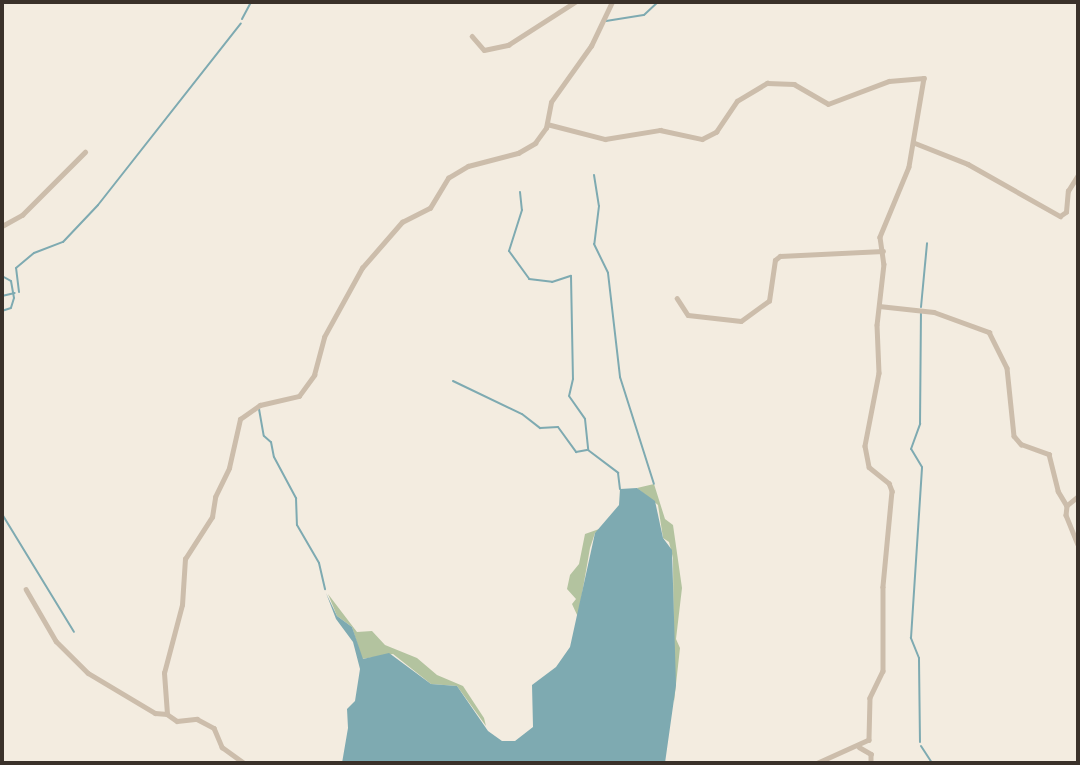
<!DOCTYPE html>
<html>
<head>
<meta charset="utf-8">
<style>
  body { margin:0 }
  #map { position:relative; width:1080px; height:765px; overflow:hidden; background:#f3ece0; font-family:Cabin,sans-serif }
  div>[style] { position:absolute }
  .green>* { inset:0; background:#b3c39f }
  .water>* { inset:0; background:#7eaab1 }
  .stream>* { height:2px; margin:-1px; padding:0 1px; transform-origin:1px; border-radius:1px; background:#7eaab1 }
  .minor>* { height:4.5px; margin:-2.25px; padding:0 2.25px; transform-origin:2.25px; border-radius:2.25px; background:#ccbdab }
  span { translate:-50% -50%; white-space:nowrap; text-align:center; line-height:1.15; -webkit-text-stroke:5px #fbf5ec; paint-order:stroke }
  .frame { position:absolute; inset:0; border:4px solid #3a312a; pointer-events:none }
</style>
</head>
<body>
<div id="map">
  <div class="green">
    <i style="clip-path:polygon(654px 484px,665px 519px,673px 525px,682px 588px,676px 639px,680px 648px,674px 702px,673px 558px,669px 542px,663px 538px,658px 505px,637px 488px)"></i>
    <i style="clip-path:polygon(602px 528px,595px 533px,590px 548px,578px 617px,572px 604px,576px 599px,567px 589px,570px 575px,579px 564px,585px 534px)"></i>
    <i style="clip-path:polygon(328px 594px,357px 632px,372px 631px,385px 645px,417px 658px,437px 675px,463px 686px,484px 718px,486px 726px,457px 686px,431px 684px,393px 654px,362px 659px,352px 627px,337px 616px)"></i>
  </div>
  <div class="water">
    <i style="clip-path:polygon(620px 489px,637px 488px,655px 501px,663px 538px,672px 550px,676px 685px,665px 763px,342px 763px,348px 728px,347px 709px,355px 701px,360px 669px,353px 642px,336px 619px,326px 593px,337px 616px,352px 627px,363px 659px,389px 653px,431px 684px,457px 686px,488px 731px,502px 741px,515px 741px,533px 727px,532px 685px,556px 667px,570px 647px,595px 533px,619px 505px)"></i>
  </div>
  <div class="stream">
    <i style="left:242px;top:19px;width:19px;rotate:-62deg"></i>
    <i style="left:606px;top:21px;width:38px;rotate:-9deg"></i>
    <i style="left:644px;top:15px;width:19px;rotate:-43deg"></i>
    <i style="left:594px;top:175px;width:31px;rotate:81deg"></i>
    <i style="left:599px;top:206px;width:38px;rotate:97deg"></i>
    <i style="left:594px;top:244px;width:32px;rotate:64deg"></i>
    <i style="left:608px;top:273px;width:105px;rotate:83.4deg"></i>
    <i style="left:620px;top:377px;width:112px;rotate:72.4deg"></i>
    <i style="left:520px;top:192px;width:18px;rotate:84deg"></i>
    <i style="left:522px;top:210px;width:43px;rotate:107.6deg"></i>
    <i style="left:509px;top:251px;width:34px;rotate:54deg"></i>
    <i style="left:529px;top:279px;width:23px;rotate:7deg"></i>
    <i style="left:552px;top:282px;width:20px;rotate:-18deg"></i>
    <i style="left:571px;top:276px;width:103px;rotate:88.9deg"></i>
    <i style="left:573px;top:379px;width:17px;rotate:103deg"></i>
    <i style="left:569px;top:396px;width:28px;rotate:55deg"></i>
    <i style="left:585px;top:419px;width:31px;rotate:84deg"></i>
    <i style="left:588px;top:450px;width:38px;rotate:37deg"></i>
    <i style="left:618px;top:473px;width:16px;rotate:83deg"></i>
    <i style="left:2px;top:276px;width:10px;rotate:29deg"></i>
    <i style="left:11px;top:281px;width:17px;rotate:80deg"></i>
    <i style="left:14px;top:298px;width:10px;rotate:107deg"></i>
    <i style="left:11px;top:308px;width:9px;rotate:162deg"></i>
    <i style="left:19px;top:292px;width:24px;rotate:-97deg"></i>
    <i style="left:16px;top:268px;width:23px;rotate:-40deg"></i>
    <i style="left:34px;top:253px;width:31px;rotate:-21deg"></i>
    <i style="left:63px;top:242px;width:51px;rotate:-46.6deg"></i>
    <i style="left:98px;top:205px;width:231px;rotate:-51.8deg"></i>
    <i style="left:2px;top:296px;width:13px;rotate:-13deg"></i>
    <i style="left:921px;top:307px;width:64px;rotate:-84.6deg"></i>
    <i style="left:453px;top:381px;width:76px;rotate:25.6deg"></i>
    <i style="left:522px;top:414px;width:23px;rotate:38deg"></i>
    <i style="left:540px;top:428px;width:18px;rotate:-3deg"></i>
    <i style="left:558px;top:427px;width:31px;rotate:54deg"></i>
    <i style="left:576px;top:452px;width:11px;rotate:-10deg"></i>
    <i style="left:259px;top:409px;width:27px;rotate:80deg"></i>
    <i style="left:264px;top:436px;width:9px;rotate:41deg"></i>
    <i style="left:271px;top:442px;width:15px;rotate:79deg"></i>
    <i style="left:274px;top:457px;width:47px;rotate:61.8deg"></i>
    <i style="left:296px;top:498px;width:27px;rotate:88deg"></i>
    <i style="left:297px;top:525px;width:44px;rotate:59.9deg"></i>
    <i style="left:319px;top:563px;width:27px;rotate:77deg"></i>
    <i style="left:2px;top:514px;width:138px;rotate:58.6deg"></i>
    <i style="left:920px;top:742px;width:84px;rotate:-90.7deg"></i>
    <i style="left:919px;top:658px;width:22px;rotate:-112deg"></i>
    <i style="left:911px;top:638px;width:171px;rotate:-86.3deg"></i>
    <i style="left:922px;top:467px;width:21px;rotate:-121deg"></i>
    <i style="left:911px;top:449px;width:27px;rotate:-70deg"></i>
    <i style="left:920px;top:424px;width:111px;rotate:-89.5deg"></i>
    <i style="left:921px;top:746px;width:20px;rotate:57deg"></i>
  </div>
  <div class="minor">
    <i style="left:472px;top:36px;width:18px;rotate:49deg"></i>
    <i style="left:484px;top:50px;width:25px;rotate:-12deg"></i>
    <i style="left:508px;top:45px;width:80px;rotate:-32.7deg"></i>
    <i style="left:547px;top:124px;width:60px;rotate:14.5deg"></i>
    <i style="left:605px;top:139px;width:56px;rotate:-9.3deg"></i>
    <i style="left:660px;top:130px;width:43px;rotate:12.1deg"></i>
    <i style="left:702px;top:139px;width:16px;rotate:-27deg"></i>
    <i style="left:716px;top:132px;width:37px;rotate:-56deg"></i>
    <i style="left:737px;top:101px;width:35px;rotate:-31deg"></i>
    <i style="left:767px;top:83px;width:27px;rotate:2deg"></i>
    <i style="left:794px;top:84px;width:39px;rotate:30deg"></i>
    <i style="left:828px;top:104px;width:65px;rotate:-20.7deg"></i>
    <i style="left:889px;top:81px;width:35px;rotate:-5deg"></i>
    <i style="left:924px;top:78px;width:90px;rotate:99.6deg"></i>
    <i style="left:909px;top:167px;width:76px;rotate:112.5deg"></i>
    <i style="left:880px;top:237px;width:27px;rotate:82deg"></i>
    <i style="left:884px;top:264px;width:61px;rotate:96.5deg"></i>
    <i style="left:877px;top:325px;width:48px;rotate:87.6deg"></i>
    <i style="left:879px;top:373px;width:74px;rotate:100.9deg"></i>
    <i style="left:865px;top:446px;width:21px;rotate:79deg"></i>
    <i style="left:869px;top:467px;width:26px;rotate:39deg"></i>
    <i style="left:889px;top:483px;width:9px;rotate:69deg"></i>
    <i style="left:892px;top:491px;width:96px;rotate:95.4deg"></i>
    <i style="left:883px;top:587px;width:84px;rotate:90deg"></i>
    <i style="left:883px;top:671px;width:30px;rotate:116deg"></i>
    <i style="left:870px;top:698px;width:42px;rotate:91.4deg"></i>
    <i style="left:869px;top:740px;width:56px;rotate:155.7deg"></i>
    <i style="left:915px;top:143px;width:57px;rotate:21.6deg"></i>
    <i style="left:968px;top:164px;width:106px;rotate:29.5deg"></i>
    <i style="left:1060px;top:216px;width:7px;rotate:-34deg"></i>
    <i style="left:1066px;top:212px;width:21px;rotate:-85deg"></i>
    <i style="left:1068px;top:191px;width:19px;rotate:-58deg"></i>
    <i style="left:2px;top:226px;width:23px;rotate:-29deg"></i>
    <i style="left:22px;top:215px;width:89px;rotate:-45deg"></i>
    <i style="left:677px;top:298px;width:20px;rotate:57deg"></i>
    <i style="left:688px;top:315px;width:53px;rotate:6.5deg"></i>
    <i style="left:741px;top:321px;width:34px;rotate:-36deg"></i>
    <i style="left:769px;top:301px;width:41px;rotate:-81.7deg"></i>
    <i style="left:775px;top:260px;width:6px;rotate:-39deg"></i>
    <i style="left:780px;top:256px;width:103px;rotate:-2.8deg"></i>
    <i style="left:879px;top:306px;width:55px;rotate:6.2deg"></i>
    <i style="left:934px;top:312px;width:59px;rotate:20deg"></i>
    <i style="left:989px;top:332px;width:40px;rotate:63.4deg"></i>
    <i style="left:1007px;top:368px;width:68px;rotate:84.1deg"></i>
    <i style="left:1014px;top:436px;width:11px;rotate:49deg"></i>
    <i style="left:1021px;top:444px;width:30px;rotate:20deg"></i>
    <i style="left:1049px;top:454px;width:38px;rotate:76deg"></i>
    <i style="left:1058px;top:491px;width:17px;rotate:59deg"></i>
    <i style="left:1078px;top:497px;width:14px;rotate:141deg"></i>
    <i style="left:1067px;top:506px;width:9px;rotate:96deg"></i>
    <i style="left:1066px;top:515px;width:31px;rotate:68deg"></i>
    <i style="left:26px;top:589px;width:60px;rotate:60deg"></i>
    <i style="left:56px;top:641px;width:45px;rotate:45deg"></i>
    <i style="left:88px;top:673px;width:78px;rotate:30.8deg"></i>
    <i style="left:155px;top:713px;width:12px;rotate:5deg"></i>
    <i style="left:167px;top:714px;width:12px;rotate:35deg"></i>
    <i style="left:177px;top:721px;width:20px;rotate:-6deg"></i>
    <i style="left:197px;top:719px;width:19px;rotate:28deg"></i>
    <i style="left:214px;top:728px;width:21px;rotate:67deg"></i>
    <i style="left:222px;top:747px;width:27px;rotate:36deg"></i>
    <i style="left:167px;top:714px;width:41px;rotate:-94.2deg"></i>
    <i style="left:164px;top:673px;width:70px;rotate:-75.2deg"></i>
    <i style="left:182px;top:605px;width:46px;rotate:-86.3deg"></i>
    <i style="left:185px;top:559px;width:50px;rotate:-57.3deg"></i>
    <i style="left:212px;top:517px;width:20px;rotate:-81deg"></i>
    <i style="left:215px;top:497px;width:32px;rotate:-64deg"></i>
    <i style="left:229px;top:468px;width:50px;rotate:-77.3deg"></i>
    <i style="left:240px;top:419px;width:24px;rotate:-35deg"></i>
    <i style="left:260px;top:405px;width:40px;rotate:-13deg"></i>
    <i style="left:299px;top:396px;width:26px;rotate:-54deg"></i>
    <i style="left:314px;top:375px;width:39px;rotate:-75deg"></i>
    <i style="left:324px;top:337px;width:79px;rotate:-61.2deg"></i>
    <i style="left:362px;top:268px;width:61px;rotate:-49deg"></i>
    <i style="left:402px;top:222px;width:31px;rotate:-27deg"></i>
    <i style="left:430px;top:208px;width:35px;rotate:-59deg"></i>
    <i style="left:448px;top:178px;width:23px;rotate:-31deg"></i>
    <i style="left:468px;top:166px;width:52px;rotate:-14.6deg"></i>
    <i style="left:518px;top:153px;width:20px;rotate:-30deg"></i>
    <i style="left:535px;top:143px;width:19px;rotate:-54deg"></i>
    <i style="left:546px;top:128px;width:26px;rotate:-79deg"></i>
    <i style="left:551px;top:102px;width:69px;rotate:-54.5deg"></i>
    <i style="left:591px;top:46px;width:49px;rotate:-64.5deg"></i>
    <i style="left:859px;top:747px;width:14px;rotate:30deg"></i>
    <i style="left:871px;top:754px;width:9px;rotate:90deg"></i>
  </div>
  <div class="frame"></div>
</div>
</body>
</html>
